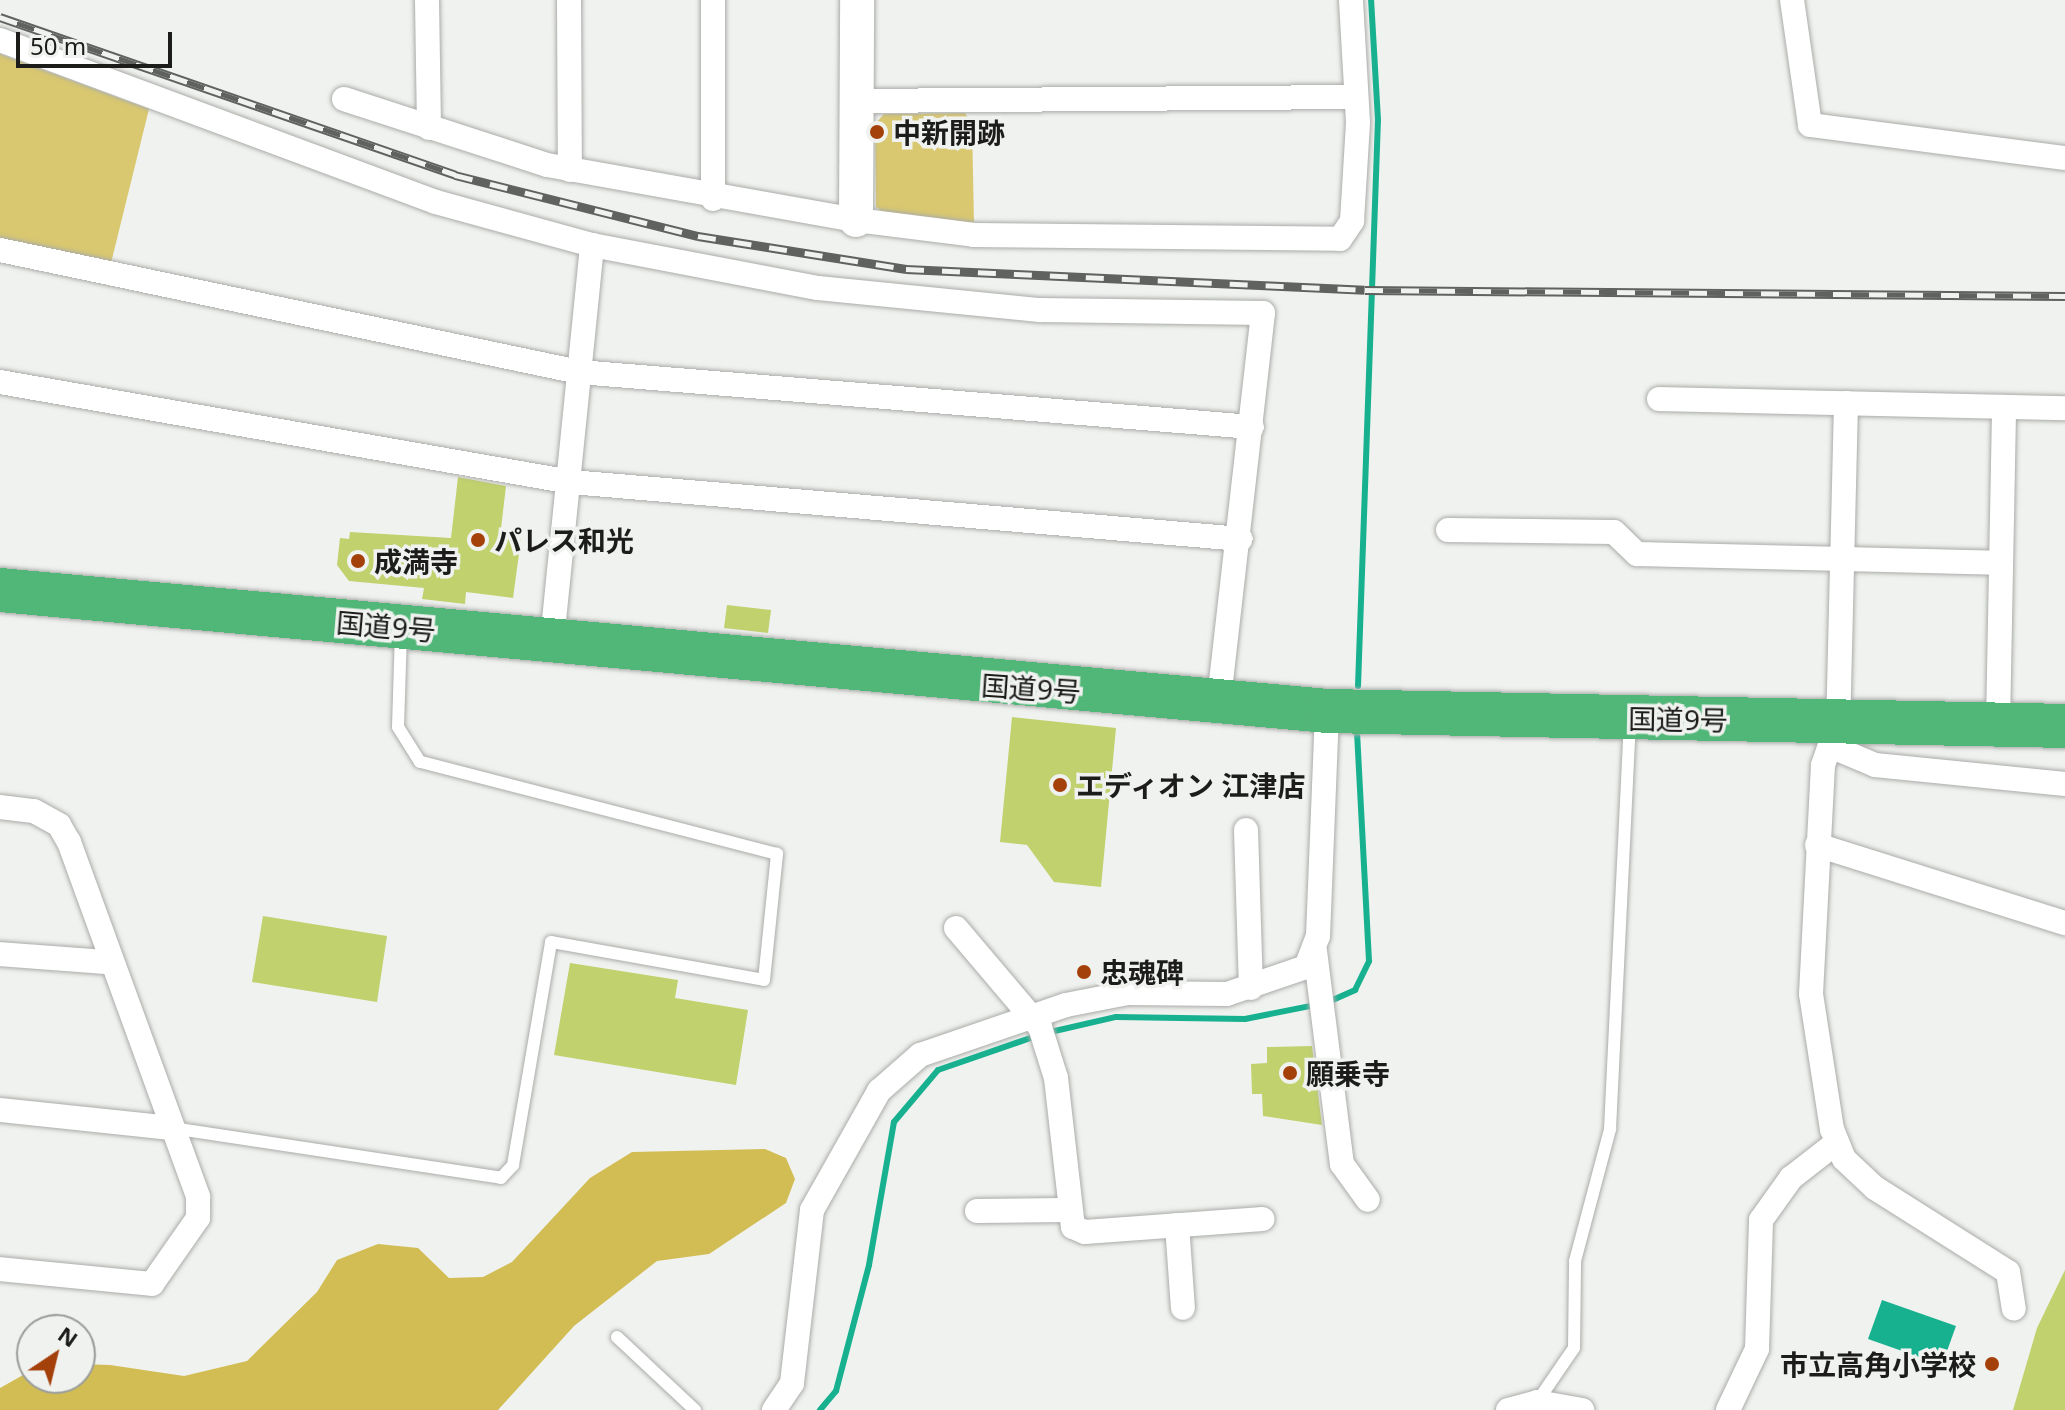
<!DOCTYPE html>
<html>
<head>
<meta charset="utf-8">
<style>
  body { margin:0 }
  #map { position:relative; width:2065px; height:1410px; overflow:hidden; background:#f0f2ef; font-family:"Noto Sans","Noto Sans JP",sans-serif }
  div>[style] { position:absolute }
  .green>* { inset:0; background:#d9c870 }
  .forest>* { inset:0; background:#d2bd55 }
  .water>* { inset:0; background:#18b190 }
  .stream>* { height:6px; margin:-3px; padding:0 3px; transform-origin:3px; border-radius:3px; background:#18b190 }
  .building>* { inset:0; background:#c0d16d }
  .roads { filter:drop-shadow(0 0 2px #aaaca9) drop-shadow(0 0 2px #aaaca9) }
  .lane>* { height:12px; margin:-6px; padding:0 6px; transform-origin:6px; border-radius:6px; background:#fff }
  .street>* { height:24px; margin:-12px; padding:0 12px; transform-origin:12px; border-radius:12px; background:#fff }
  .secondary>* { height:34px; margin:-17px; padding:0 17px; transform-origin:17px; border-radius:17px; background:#fff }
  .highway>* { height:44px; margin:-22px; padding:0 22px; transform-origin:22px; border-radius:22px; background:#51b778 }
  .rail>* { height:9px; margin-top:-4.5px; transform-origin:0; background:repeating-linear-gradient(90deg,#f0f2ef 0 18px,#60625f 0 36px); box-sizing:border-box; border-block:2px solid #60625f }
  .dots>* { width:22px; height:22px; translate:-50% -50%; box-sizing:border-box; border:4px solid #f0f2ef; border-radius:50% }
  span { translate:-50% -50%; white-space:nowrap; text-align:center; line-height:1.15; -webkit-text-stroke:7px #f0f2ef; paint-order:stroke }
  .poi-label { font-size:28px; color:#1c1d1b; font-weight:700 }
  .left { translate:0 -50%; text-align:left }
  .right { translate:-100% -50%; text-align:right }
  .street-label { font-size:28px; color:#1c1d1b }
  .north { position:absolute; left:16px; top:1314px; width:80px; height:80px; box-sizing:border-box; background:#f0f2ef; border:2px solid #9b9d9a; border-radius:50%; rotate:35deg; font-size:22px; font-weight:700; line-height:32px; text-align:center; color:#1c1d1b }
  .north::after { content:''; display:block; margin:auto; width:28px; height:36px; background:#a4410b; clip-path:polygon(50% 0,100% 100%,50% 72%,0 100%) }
  .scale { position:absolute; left:16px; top:32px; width:156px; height:36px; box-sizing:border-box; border:4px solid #1c1d1b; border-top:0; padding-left:10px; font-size:24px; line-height:28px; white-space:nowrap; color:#1c1d1b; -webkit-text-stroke:6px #f0f2ef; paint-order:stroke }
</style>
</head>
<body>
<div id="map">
  <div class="green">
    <i style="clip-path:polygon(0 54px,149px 109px,111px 263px,0 240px)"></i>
    <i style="clip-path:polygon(965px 113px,972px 124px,974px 223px,888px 216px,876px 207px,875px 124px,884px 114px)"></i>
  </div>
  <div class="forest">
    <i style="clip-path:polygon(765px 1149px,786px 1158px,795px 1179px,786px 1203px,709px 1254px,657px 1261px,574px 1326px,498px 1410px,0 1410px,0 1388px,32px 1370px,32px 1378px,80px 1378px,80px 1364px,110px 1365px,184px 1376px,247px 1361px,317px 1292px,337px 1260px,378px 1244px,418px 1248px,449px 1278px,483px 1277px,512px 1262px,590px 1178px,632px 1152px)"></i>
  </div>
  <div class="water">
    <i style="clip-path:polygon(1882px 1300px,1956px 1326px,1942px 1365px,1868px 1339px)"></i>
  </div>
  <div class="stream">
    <i style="left:1358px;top:686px;width:566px;rotate:-87.98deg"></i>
    <i style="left:1378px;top:120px;width:120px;rotate:-93.3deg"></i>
    <i style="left:1326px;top:1003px;width:32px;rotate:-24deg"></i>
    <i style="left:1355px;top:990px;width:32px;rotate:-64deg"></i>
    <i style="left:1369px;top:961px;width:229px;rotate:-93deg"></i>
    <i style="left:1046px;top:1033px;width:72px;rotate:-12.9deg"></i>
    <i style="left:1116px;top:1017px;width:129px;rotate:0.9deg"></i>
    <i style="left:1245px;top:1019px;width:71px;rotate:-11.3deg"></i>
    <i style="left:820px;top:1410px;width:25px;rotate:-50deg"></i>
    <i style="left:836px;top:1391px;width:130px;rotate:-75.3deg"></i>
    <i style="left:869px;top:1265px;width:145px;rotate:-80.1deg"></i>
    <i style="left:894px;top:1122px;width:68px;rotate:-49.8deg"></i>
    <i style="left:938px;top:1070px;width:104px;rotate:-19.1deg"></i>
  </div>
  <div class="building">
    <i style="clip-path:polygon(458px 477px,506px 486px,500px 537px,521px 539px,513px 598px,466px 592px,465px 604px,422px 599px,424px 588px,349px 581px,337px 565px,340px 538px,349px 539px,350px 532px,451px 538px)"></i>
    <i style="clip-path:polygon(727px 605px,771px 610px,768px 633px,724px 628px)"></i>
    <i style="clip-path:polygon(1012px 717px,1116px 728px,1101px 887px,1054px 882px,1027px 845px,1000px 842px)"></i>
    <i style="clip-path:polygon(263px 916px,387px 936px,377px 1002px,252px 982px)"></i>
    <i style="clip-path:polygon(570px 963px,678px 980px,675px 998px,748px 1010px,736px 1085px,554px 1055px)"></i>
    <i style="clip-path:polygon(1312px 1046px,1322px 1125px,1263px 1116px,1262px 1094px,1252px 1094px,1251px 1064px,1267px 1063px,1267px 1047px)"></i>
    <i style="clip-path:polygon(2065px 1270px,2065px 1410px,2013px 1410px,2037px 1328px)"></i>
  </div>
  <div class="roads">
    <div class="lane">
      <i style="left:172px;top:1128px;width:333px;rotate:8.6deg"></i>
      <i style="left:501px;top:1178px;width:18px;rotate:-47deg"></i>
      <i style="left:513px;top:1165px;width:226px;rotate:-80.3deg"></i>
      <i style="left:551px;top:942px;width:216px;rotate:10.1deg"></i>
      <i style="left:764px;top:980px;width:127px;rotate:-84.1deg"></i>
      <i style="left:777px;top:854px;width:369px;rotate:-165.5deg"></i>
      <i style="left:420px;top:762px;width:41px;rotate:-122.2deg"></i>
      <i style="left:398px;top:727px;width:93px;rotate:-88.2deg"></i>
      <i style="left:617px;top:1337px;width:107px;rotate:43.1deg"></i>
      <i style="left:1537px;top:1402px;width:65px;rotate:-55.6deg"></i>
      <i style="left:1574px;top:1348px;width:87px;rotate:-89.3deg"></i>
      <i style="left:1575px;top:1261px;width:137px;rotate:-75.1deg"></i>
      <i style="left:1610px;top:1129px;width:404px;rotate:-87.2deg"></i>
    </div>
    <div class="street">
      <i style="left:427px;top:0;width:128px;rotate:89.1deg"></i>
      <i style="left:569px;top:0;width:170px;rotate:89.7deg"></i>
      <i style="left:713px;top:0;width:199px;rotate:90deg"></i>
      <i style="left:1792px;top:0;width:126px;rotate:81.8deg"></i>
      <i style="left:1810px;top:125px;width:257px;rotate:7.4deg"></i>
      <i style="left:0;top:40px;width:465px;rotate:20.4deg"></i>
      <i style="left:436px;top:202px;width:162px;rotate:15.4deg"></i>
      <i style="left:592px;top:245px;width:230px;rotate:10.8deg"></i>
      <i style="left:818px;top:288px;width:223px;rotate:5.7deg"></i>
      <i style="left:1040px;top:310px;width:223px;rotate:0.8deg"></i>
      <i style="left:1263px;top:313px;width:389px;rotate:96.5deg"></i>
      <i style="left:344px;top:99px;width:213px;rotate:18deg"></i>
      <i style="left:547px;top:165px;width:314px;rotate:10.1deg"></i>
      <i style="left:856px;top:220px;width:119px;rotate:7.2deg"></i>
      <i style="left:974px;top:235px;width:366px;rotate:0.6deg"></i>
      <i style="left:1340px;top:239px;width:22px;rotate:-56deg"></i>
      <i style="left:1352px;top:221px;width:99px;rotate:-86.5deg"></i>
      <i style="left:1358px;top:122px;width:122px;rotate:-93.3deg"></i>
      <i style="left:856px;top:101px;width:500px;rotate:-0.46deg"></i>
      <i style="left:0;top:250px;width:592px;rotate:11.9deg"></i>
      <i style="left:579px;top:372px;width:675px;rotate:4.67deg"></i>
      <i style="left:0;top:382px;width:580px;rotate:9.93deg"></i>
      <i style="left:571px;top:482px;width:672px;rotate:4.86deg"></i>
      <i style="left:1659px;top:399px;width:406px;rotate:1.3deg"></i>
      <i style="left:1846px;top:403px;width:319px;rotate:91.4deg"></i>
      <i style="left:1838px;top:722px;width:46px;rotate:109.2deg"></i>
      <i style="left:1823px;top:765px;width:229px;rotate:93deg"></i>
      <i style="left:1811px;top:994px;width:137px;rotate:81.2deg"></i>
      <i style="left:1832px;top:1129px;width:32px;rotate:68deg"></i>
      <i style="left:1844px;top:1159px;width:42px;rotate:43.1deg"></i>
      <i style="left:1875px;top:1188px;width:157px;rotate:32.3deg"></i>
      <i style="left:2008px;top:1272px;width:37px;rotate:81deg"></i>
      <i style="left:1448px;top:530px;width:166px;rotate:0.7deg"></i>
      <i style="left:1614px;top:532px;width:32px;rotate:44deg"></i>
      <i style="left:1637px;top:554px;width:361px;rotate:1.4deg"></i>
      <i style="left:552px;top:640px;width:397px;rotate:-84.2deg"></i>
      <i style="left:1998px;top:725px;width:318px;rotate:-88.9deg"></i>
      <i style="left:1830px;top:746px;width:49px;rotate:22.9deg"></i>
      <i style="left:1875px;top:765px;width:191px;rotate:5.7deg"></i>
      <i style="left:0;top:807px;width:34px;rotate:7deg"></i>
      <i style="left:34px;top:811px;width:29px;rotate:29deg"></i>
      <i style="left:59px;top:825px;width:20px;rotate:60deg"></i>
      <i style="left:69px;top:842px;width:378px;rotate:70deg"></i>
      <i style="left:198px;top:1197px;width:21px;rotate:90deg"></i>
      <i style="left:198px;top:1218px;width:80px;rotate:124.9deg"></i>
      <i style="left:152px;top:1284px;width:153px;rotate:-174.4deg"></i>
      <i style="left:1246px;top:830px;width:158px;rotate:88.2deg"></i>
      <i style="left:1817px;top:845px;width:260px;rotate:17.5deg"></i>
      <i style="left:956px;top:928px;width:130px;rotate:49.7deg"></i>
      <i style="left:1040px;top:1027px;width:53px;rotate:72.6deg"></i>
      <i style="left:1056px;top:1078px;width:150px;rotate:83.5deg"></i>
      <i style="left:1073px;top:1227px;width:13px;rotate:23deg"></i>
      <i style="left:1085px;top:1232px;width:178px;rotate:-4.2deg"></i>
      <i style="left:1315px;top:951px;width:215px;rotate:82.8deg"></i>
      <i style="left:1342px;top:1164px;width:44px;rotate:54.2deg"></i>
      <i style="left:0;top:954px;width:107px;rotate:4.3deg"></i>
      <i style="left:0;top:1110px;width:172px;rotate:6deg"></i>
      <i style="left:977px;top:1211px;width:89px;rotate:-0.6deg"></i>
      <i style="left:1177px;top:1225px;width:83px;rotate:85.9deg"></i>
      <i style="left:774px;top:1410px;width:32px;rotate:-56deg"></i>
      <i style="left:792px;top:1383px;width:174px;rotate:-83.4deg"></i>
      <i style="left:812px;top:1210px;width:137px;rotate:-60.6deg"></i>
      <i style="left:879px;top:1091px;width:55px;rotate:-41.3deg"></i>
      <i style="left:920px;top:1055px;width:154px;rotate:-18.9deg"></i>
      <i style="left:1066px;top:1005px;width:63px;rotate:-11deg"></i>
      <i style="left:1128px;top:993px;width:99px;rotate:0.6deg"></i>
      <i style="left:1227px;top:994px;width:83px;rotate:-18.9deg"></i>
      <i style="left:1306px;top:967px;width:33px;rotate:-69deg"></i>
      <i style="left:1318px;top:936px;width:225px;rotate:-87.7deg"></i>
      <i style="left:1508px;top:1410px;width:30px;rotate:-15deg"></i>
      <i style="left:1537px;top:1402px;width:46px;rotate:10.1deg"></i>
      <i style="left:1728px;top:1410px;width:68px;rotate:-64.6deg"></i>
      <i style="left:1757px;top:1349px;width:129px;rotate:-88.2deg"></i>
      <i style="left:1761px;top:1220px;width:52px;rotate:-54.5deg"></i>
      <i style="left:1791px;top:1178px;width:57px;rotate:-37.9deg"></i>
    </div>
    <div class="secondary">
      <i style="left:856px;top:220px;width:220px;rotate:-89.7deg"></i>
    </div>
    <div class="highway">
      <i style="left:0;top:590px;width:1333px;rotate:5.21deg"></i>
      <i style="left:1327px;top:711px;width:738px;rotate:1.16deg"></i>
    </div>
  </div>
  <div class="rail">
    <i style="left:0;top:17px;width:482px;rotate:19.1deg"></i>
    <i style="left:455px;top:175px;width:251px;rotate:14.1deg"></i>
    <i style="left:698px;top:236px;width:211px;rotate:9deg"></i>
    <i style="left:906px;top:269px;width:459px;rotate:2.6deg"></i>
    <i style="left:1365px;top:290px;width:700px;rotate:0.49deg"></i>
  </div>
  <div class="dots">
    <i style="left:877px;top:132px;background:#a4410b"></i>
    <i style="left:478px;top:540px;background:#a4410b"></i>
    <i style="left:358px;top:561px;background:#a4410b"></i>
    <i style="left:1060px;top:785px;background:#a4410b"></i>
    <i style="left:1084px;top:972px;background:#a4410b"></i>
    <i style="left:1290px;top:1073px;background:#a4410b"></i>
    <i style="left:1992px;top:1364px;background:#a4410b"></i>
  </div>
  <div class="poi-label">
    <span class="left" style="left:893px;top:132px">中新開跡</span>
    <span class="left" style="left:494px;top:540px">パレス和光</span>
    <span class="left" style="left:374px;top:561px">成満寺</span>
    <span class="left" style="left:1076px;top:785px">エディオン 江津店</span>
    <span class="left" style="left:1100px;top:972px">忠魂碑</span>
    <span class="left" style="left:1306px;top:1073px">願乗寺</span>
    <span class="right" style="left:1976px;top:1364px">市立高角小学校</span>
  </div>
  <div class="street-label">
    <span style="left:386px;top:626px;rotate:5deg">国道9号</span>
    <span style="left:1031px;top:688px;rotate:4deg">国道9号</span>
    <span style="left:1678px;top:719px;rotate:1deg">国道9号</span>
  </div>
  <div class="north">N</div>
  <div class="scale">50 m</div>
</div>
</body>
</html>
